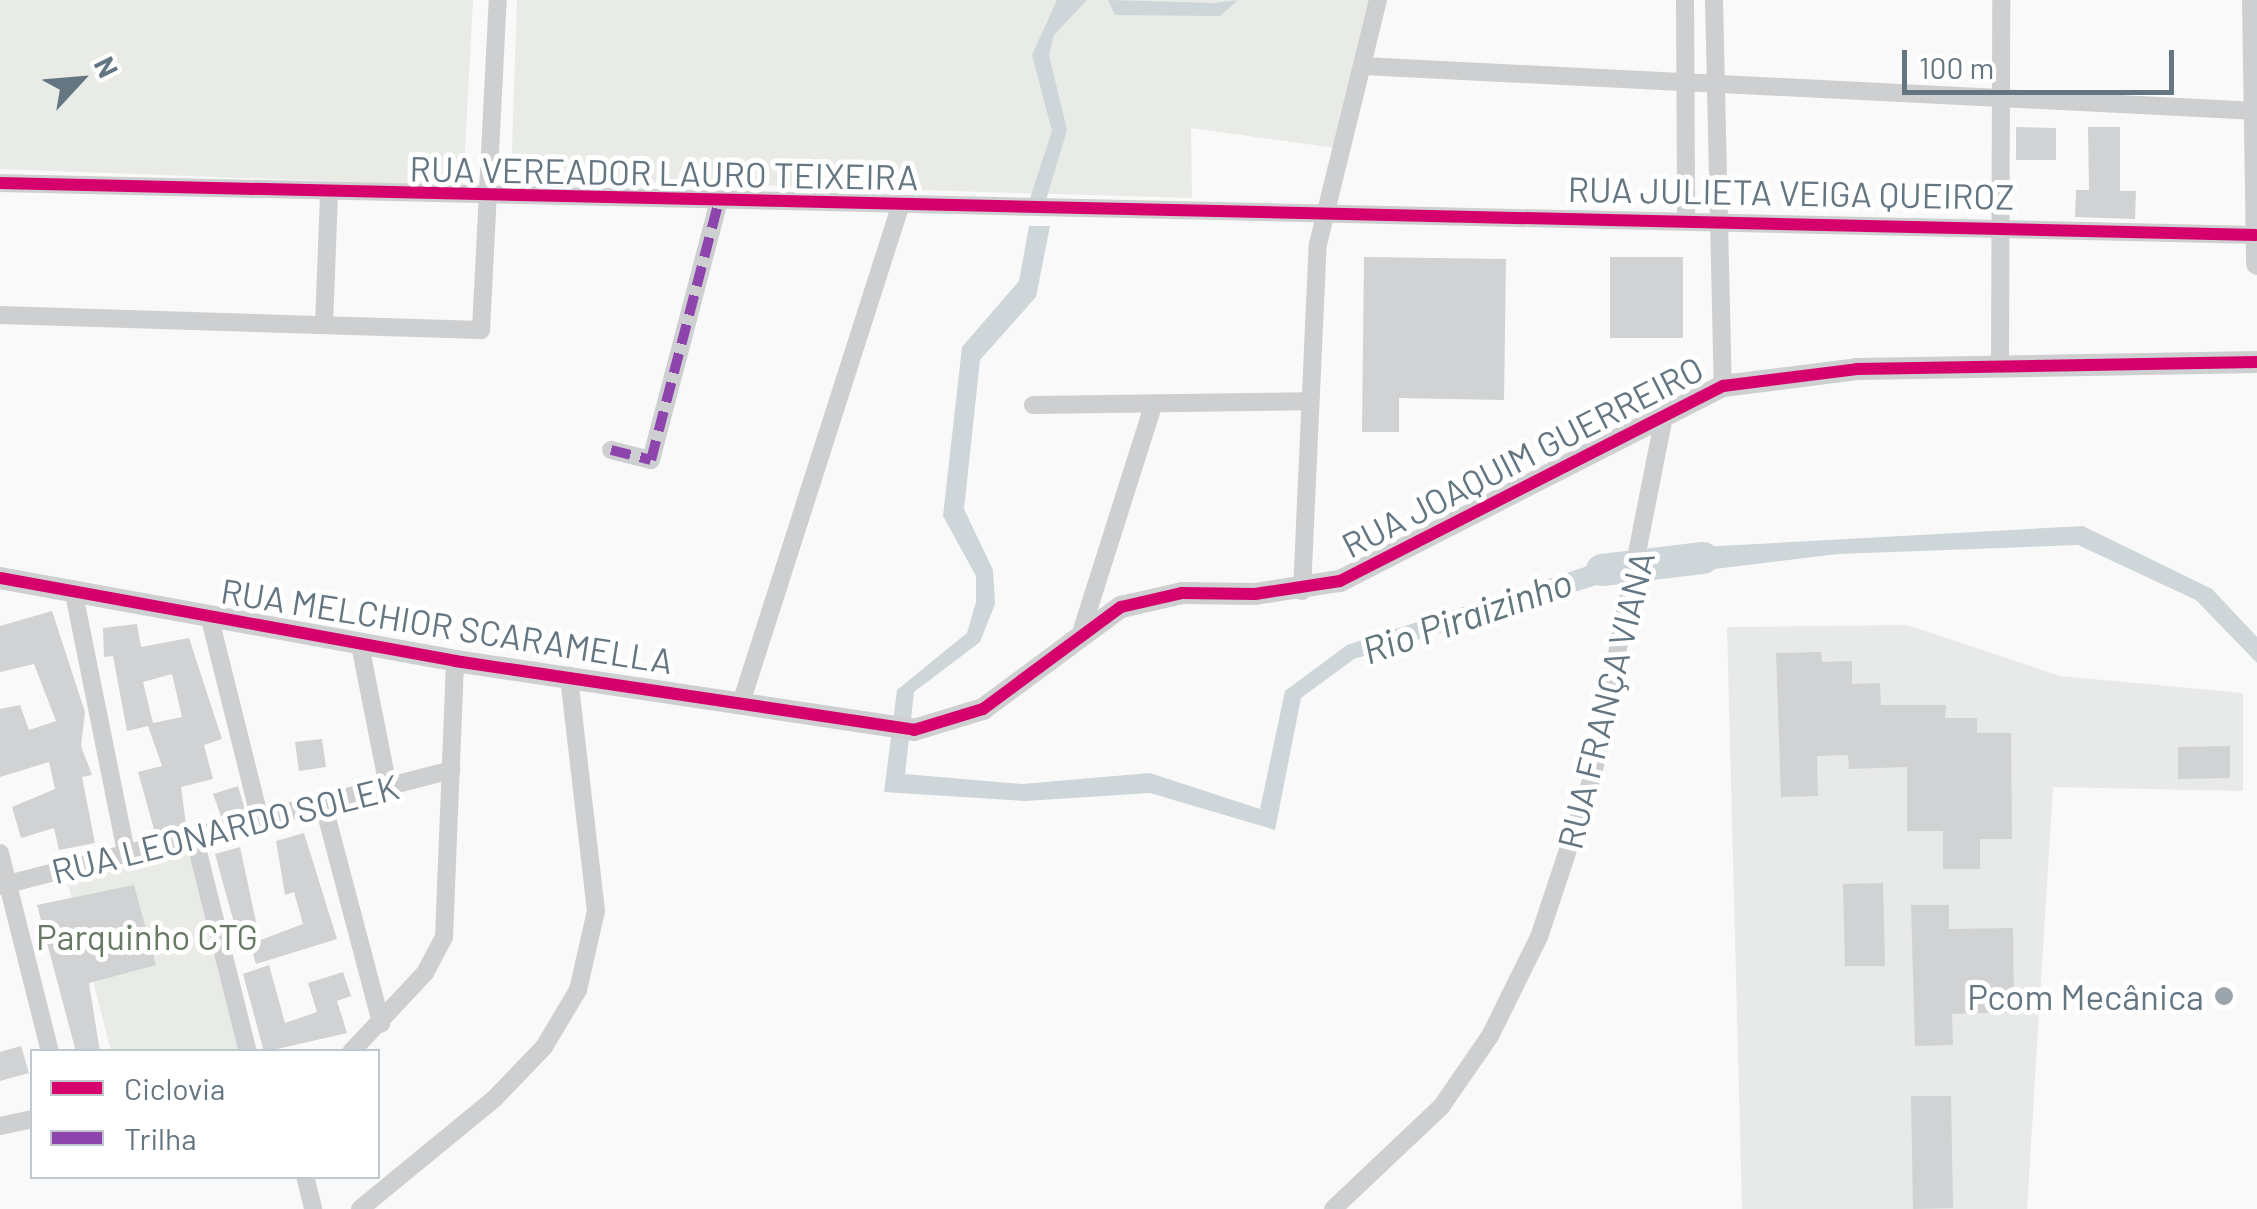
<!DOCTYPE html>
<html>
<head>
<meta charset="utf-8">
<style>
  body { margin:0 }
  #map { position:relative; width:2257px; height:1209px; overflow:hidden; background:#f9f9f9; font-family:Barlow,sans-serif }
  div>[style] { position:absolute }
  .built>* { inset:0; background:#e8e9e9 }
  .green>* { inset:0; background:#e8ebe6 }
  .water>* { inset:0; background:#ced6d9 }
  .river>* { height:32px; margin:-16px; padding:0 16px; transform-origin:16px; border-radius:16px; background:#ced6d9 }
  .building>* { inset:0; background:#d0d2d3 }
  .minor>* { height:18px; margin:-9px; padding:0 9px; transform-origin:9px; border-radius:9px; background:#cecfd0 }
  .tertiary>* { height:22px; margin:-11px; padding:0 11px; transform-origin:11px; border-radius:11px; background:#cecfd0 }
  .quiet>* { height:10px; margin-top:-5px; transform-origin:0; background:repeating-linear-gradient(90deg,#8e44ad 0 20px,transparent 0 30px) }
  .cycleway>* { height:12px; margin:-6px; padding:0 6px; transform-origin:6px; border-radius:6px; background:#d6006c }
  .dots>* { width:28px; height:28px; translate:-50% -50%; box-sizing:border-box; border:5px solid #fff; border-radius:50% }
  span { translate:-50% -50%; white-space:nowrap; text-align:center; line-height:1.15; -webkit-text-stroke:10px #fff; paint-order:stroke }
  .street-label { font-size:35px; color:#657683 }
  .park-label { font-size:35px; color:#687a64 }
  .poi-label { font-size:35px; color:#657683 }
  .right { translate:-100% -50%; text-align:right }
  .water-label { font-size:38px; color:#60757c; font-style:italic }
  .legend { position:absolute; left:30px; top:1049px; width:350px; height:130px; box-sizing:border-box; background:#fff; border:2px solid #c1c8cd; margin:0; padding:12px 18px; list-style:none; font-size:30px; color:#657683 }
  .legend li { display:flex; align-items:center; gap:20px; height:50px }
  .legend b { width:50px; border:2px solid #c1c8cd }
  .north { position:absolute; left:30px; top:30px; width:100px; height:100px; -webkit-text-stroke:8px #fff; paint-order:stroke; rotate:64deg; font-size:28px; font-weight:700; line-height:40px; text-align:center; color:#657683 }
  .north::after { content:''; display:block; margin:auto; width:35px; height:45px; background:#657683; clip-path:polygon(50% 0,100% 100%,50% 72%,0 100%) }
  .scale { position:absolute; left:1902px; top:50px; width:272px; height:45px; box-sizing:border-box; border:5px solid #657683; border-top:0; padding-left:12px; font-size:30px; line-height:35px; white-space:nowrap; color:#657683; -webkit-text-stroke:8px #fff; paint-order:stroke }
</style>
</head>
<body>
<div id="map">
  <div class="built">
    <i style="clip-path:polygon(1907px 625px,2060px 676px,2243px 693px,2243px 791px,2053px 787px,2027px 1209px,1742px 1209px,1727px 627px)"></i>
  </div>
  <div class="green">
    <i style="clip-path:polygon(0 0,473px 0,463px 186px,0 169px)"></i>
    <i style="clip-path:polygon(517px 0,1369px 0,1335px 148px,1191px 128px,1192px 198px,511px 178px)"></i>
    <i style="clip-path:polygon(190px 848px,241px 1051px,111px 1051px,68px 884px)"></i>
  </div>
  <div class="water">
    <i style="clip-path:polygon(1057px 0,1087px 0,1054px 35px,1049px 55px,1067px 130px,1046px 200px,1029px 201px,1052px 131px,1032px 55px)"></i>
    <i style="clip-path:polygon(1108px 0,1215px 3px,1238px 0,1220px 16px,1115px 15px)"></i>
    <i style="clip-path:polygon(1029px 226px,1050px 226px,1036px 297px,980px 360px,964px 509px,993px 570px,995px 604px,980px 642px,914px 692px,905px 774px,1022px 784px,1150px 773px,1260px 809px,1285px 691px,1347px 645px,1609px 559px,1640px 558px,1640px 572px,1354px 659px,1301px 698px,1275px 830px,1150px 793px,1025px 801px,884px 792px,897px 690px,967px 633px,976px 602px,976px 576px,943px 516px,962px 347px,1019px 281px)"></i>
    <i style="clip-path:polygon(2083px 526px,2212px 589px,2257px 637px,2257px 663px,2196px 600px,2078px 545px,1838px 554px,1658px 576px,1664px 549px)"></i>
  </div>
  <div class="river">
    <i style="left:1602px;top:570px;width:102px;rotate:-6.8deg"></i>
  </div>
  <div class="building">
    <i style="clip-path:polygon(2016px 127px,2056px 128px,2056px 160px,2016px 160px)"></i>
    <i style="clip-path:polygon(2088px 127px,2120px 127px,2120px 191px,2136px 191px,2135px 219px,2075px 217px,2076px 190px,2089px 190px)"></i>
    <i style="clip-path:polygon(1364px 257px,1506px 259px,1504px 400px,1399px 398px,1399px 432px,1362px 432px)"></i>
    <i style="clip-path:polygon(1610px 257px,1683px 257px,1683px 338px,1610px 338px)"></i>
    <i style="clip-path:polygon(52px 611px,85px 712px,81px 746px,92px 775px,82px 777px,95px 843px,59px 850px,54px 828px,21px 838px,12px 807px,55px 789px,49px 762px,0 777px,0 709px,20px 705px,29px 730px,56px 721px,34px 664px,0 672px,0 626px)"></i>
    <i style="clip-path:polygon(evenodd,137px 624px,141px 647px,189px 638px,222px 739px,204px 745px,213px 779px,181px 787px,186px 825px,155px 833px,138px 772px,162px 766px,148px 726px,127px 731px,113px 656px,104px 657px,103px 628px,137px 624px,172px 674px,182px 717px,153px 723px,143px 682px,172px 674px)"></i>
    <i style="clip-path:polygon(1821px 652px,1822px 662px,1852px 661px,1852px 684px,1880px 683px,1881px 705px,1946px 705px,1945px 718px,1977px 718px,1977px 733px,2011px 733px,2012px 839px,1980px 839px,1980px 869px,1943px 869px,1943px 831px,1907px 831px,1907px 767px,1849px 769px,1848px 755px,1817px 756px,1818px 796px,1781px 797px,1776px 653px)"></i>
    <i style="clip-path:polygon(322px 739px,326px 767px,299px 771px,295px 742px)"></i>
    <i style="clip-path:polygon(2230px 746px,2230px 778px,2178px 779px,2178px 747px)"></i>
    <i style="clip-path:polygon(238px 786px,245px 810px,221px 816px,213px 794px)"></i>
    <i style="clip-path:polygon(304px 833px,337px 939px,256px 964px,250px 944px,303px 924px,294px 892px,285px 895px,276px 841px)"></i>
    <i style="clip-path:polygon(240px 847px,259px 936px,239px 941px,215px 854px)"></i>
    <i style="clip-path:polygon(1883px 883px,1885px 966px,1845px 966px,1843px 884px)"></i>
    <i style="clip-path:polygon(134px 885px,156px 965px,89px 983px,100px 1052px,76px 1052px,37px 905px)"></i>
    <i style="clip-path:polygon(1911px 905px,1949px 905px,1949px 929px,2013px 928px,2014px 1012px,1952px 1014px,1953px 1045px,1915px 1046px)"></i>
    <i style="clip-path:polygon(269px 965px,285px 1023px,317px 1012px,308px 983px,343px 972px,351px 996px,337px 1001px,347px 1033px,264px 1052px,243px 974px)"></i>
    <i style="clip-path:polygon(21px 1046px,29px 1073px,0 1081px,0 1052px)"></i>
    <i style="clip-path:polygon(1911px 1096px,1951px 1096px,1953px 1208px,1913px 1209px)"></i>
  </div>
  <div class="minor">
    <i style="left:1685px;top:0;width:220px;rotate:89.7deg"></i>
    <i style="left:1714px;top:0;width:386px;rotate:88.7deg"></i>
    <i style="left:1364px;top:66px;width:894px;rotate:2.88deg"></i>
    <i style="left:0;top:183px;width:2256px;rotate:1.32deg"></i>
    <i style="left:0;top:315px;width:481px;rotate:1.8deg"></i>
    <i style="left:481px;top:330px;width:330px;rotate:-87.1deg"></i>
    <i style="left:324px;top:325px;width:129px;rotate:-87.8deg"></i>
    <i style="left:2000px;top:367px;width:367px;rotate:-89.8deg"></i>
    <i style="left:1033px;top:405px;width:276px;rotate:-0.8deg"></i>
    <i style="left:611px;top:450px;width:41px;rotate:14deg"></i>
    <i style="left:651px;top:460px;width:268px;rotate:-75.3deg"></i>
    <i style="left:73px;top:589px;width:268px;rotate:78.6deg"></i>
    <i style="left:1302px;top:591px;width:347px;rotate:-87.4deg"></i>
    <i style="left:1318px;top:244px;width:251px;rotate:-76.2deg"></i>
    <i style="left:210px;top:619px;width:206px;rotate:76deg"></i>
    <i style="left:1080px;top:636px;width:244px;rotate:-72.4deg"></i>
    <i style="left:360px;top:645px;width:144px;rotate:78.8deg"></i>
    <i style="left:742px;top:700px;width:518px;rotate:-72.23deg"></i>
    <i style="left:323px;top:803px;width:228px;rotate:75.2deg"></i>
    <i style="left:194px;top:836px;width:223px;rotate:76deg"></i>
    <i style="left:0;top:853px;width:205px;rotate:75.9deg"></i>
    <i style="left:0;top:886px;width:466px;rotate:-14.4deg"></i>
    <i style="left:351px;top:1052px;width:108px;rotate:-46.9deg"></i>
    <i style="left:425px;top:973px;width:41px;rotate:-62.2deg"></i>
    <i style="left:444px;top:937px;width:276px;rotate:-87.7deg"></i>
    <i style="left:0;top:1126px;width:33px;rotate:-12deg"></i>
    <i style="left:305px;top:1176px;width:34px;rotate:76deg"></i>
    <i style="left:360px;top:1209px;width:175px;rotate:-39.4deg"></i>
    <i style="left:495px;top:1098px;width:71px;rotate:-46.1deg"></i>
    <i style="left:544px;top:1047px;width:66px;rotate:-59.2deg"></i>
    <i style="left:578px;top:990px;width:81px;rotate:-77.2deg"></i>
    <i style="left:596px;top:911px;width:237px;rotate:-96.6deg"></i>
    <i style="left:1333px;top:1209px;width:149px;rotate:-43.4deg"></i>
    <i style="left:1441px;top:1107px;width:86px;rotate:-55.4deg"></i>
    <i style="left:1490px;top:1036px;width:110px;rotate:-63.7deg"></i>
    <i style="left:1539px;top:937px;width:171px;rotate:-71.6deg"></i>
    <i style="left:1593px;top:775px;width:367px;rotate:-78.8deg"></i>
  </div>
  <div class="tertiary">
    <i style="left:2253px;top:0;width:264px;rotate:89.1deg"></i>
    <i style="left:0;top:578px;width:463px;rotate:10.3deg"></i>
    <i style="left:455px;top:661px;width:464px;rotate:8.5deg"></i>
    <i style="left:914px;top:730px;width:72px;rotate:-16.9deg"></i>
    <i style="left:983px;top:709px;width:172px;rotate:-36.5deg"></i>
    <i style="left:1121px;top:607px;width:63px;rotate:-12.9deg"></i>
    <i style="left:1182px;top:593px;width:73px;rotate:0.8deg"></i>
    <i style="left:1255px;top:594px;width:86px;rotate:-8.7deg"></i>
    <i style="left:1340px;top:581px;width:430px;rotate:-27deg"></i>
    <i style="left:1723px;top:386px;width:135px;rotate:-7.2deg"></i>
    <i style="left:1857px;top:369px;width:400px;rotate:-1deg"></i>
  </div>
  <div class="quiet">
    <i style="left:611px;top:450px;width:41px;rotate:14deg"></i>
    <i style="left:651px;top:460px;width:268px;rotate:-75.3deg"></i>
  </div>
  <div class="cycleway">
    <i style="left:0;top:183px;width:2256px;rotate:1.32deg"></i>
    <i style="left:0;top:578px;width:463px;rotate:10.3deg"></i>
    <i style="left:455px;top:661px;width:464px;rotate:8.5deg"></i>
    <i style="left:914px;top:730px;width:72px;rotate:-16.9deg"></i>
    <i style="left:983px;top:709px;width:172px;rotate:-36.5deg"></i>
    <i style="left:1121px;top:607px;width:63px;rotate:-12.9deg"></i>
    <i style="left:1182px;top:593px;width:73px;rotate:0.8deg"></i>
    <i style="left:1255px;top:594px;width:86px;rotate:-8.7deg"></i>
    <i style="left:1340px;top:581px;width:430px;rotate:-27deg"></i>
    <i style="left:1723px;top:386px;width:135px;rotate:-7.2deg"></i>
    <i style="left:1857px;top:369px;width:400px;rotate:-1deg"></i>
  </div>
  <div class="dots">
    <i style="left:2224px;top:996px;background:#99a4ac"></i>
  </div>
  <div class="street-label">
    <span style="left:664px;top:172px;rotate:1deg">RUA VEREADOR LAURO TEIXEIRA</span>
    <span style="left:1791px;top:192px;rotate:1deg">RUA JULIETA VEIGA QUEIROZ</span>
    <span style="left:1522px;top:456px;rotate:-27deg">RUA JOAQUIM GUERREIRO</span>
    <span style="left:447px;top:625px;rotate:9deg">RUA MELCHIOR SCARAMELLA</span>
    <span style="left:1605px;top:700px;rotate:-76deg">RUA FRANÇA VIANA</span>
    <span style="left:225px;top:828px;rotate:-14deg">RUA LEONARDO SOLEK</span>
  </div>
  <div class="park-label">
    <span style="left:147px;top:936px">Parquinho CTG</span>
  </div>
  <div class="poi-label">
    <span class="right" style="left:2204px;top:996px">Pcom Mecânica</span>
  </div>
  <div class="water-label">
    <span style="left:1467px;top:616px;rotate:-19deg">Rio Piraizinho</span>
  </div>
  <ul class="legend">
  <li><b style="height:12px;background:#d6006c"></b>Ciclovia</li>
  <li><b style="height:12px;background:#8e44ad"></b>Trilha</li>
  </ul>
  <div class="north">N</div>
  <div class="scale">100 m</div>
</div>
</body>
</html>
